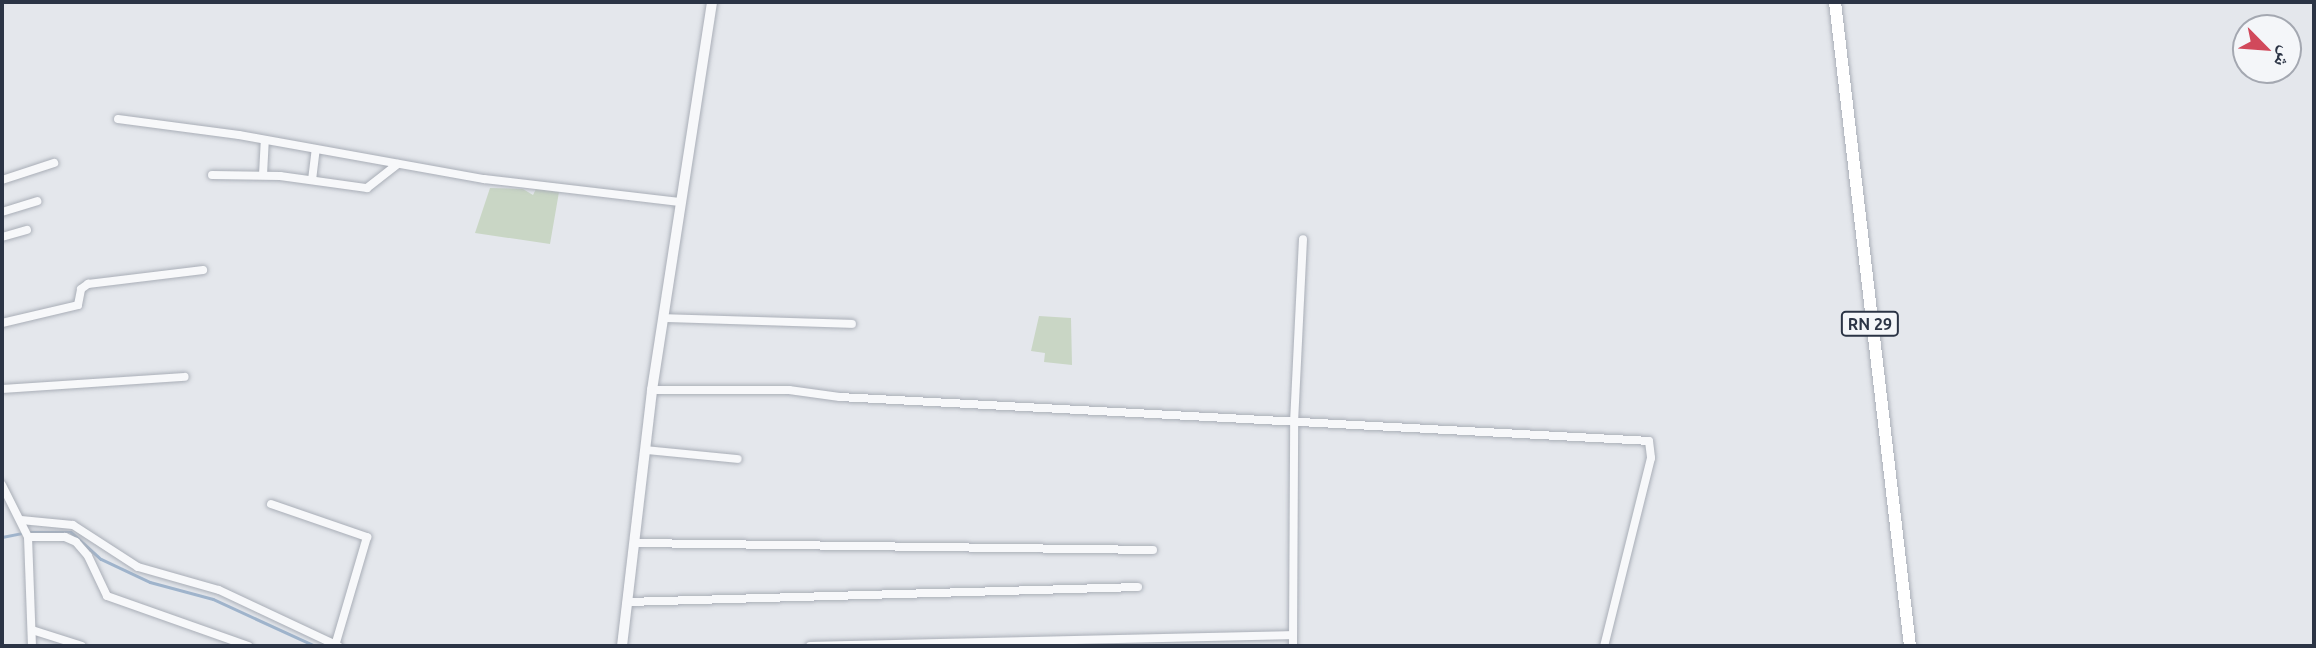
<!DOCTYPE html>
<html>
<head>
<meta charset="utf-8">
<style>
  body { margin:0 }
  #map { position:relative; width:2316px; height:648px; overflow:hidden; background:#e4e7ec; font-family:Ubuntu,"Noto Naskh Arabic",sans-serif }
  div>[style] { position:absolute }
  .green>* { inset:0; background:#c9d6c5 }
  .stream>* { height:2.5px; margin:-1.25px; padding:0 1.25px; transform-origin:1.25px; border-radius:1.25px; background:#9fb4cc }
  .roads { filter:drop-shadow(0 0 2px #a9aeb7) drop-shadow(0 0 2px #a9aeb7) }
  .minor>* { height:8px; margin:-4px; padding:0 4px; transform-origin:4px; border-radius:4px; background:#f7f8fa }
  .tertiary>* { height:10px; margin:-5px; padding:0 5px; transform-origin:5px; border-radius:5px; background:#f7f8fa }
  .primary>* { height:12px; margin:-6px; padding:0 6px; transform-origin:6px; border-radius:6px; background:#fff }
  span { translate:-50% -50%; white-space:nowrap; text-align:center; line-height:1.15; -webkit-text-stroke:6px #f4f6f9; paint-order:stroke }
  .shield-label span { padding:2px 5px; background:#f4f6f9; border:2px solid; border-radius:5px; -webkit-text-stroke-width:0 }
  .shield-label { font-size:16px; color:#2b3445; font-weight:700 }
  .frame { position:absolute; inset:0; border:4px solid #2b3445; pointer-events:none }
  .north { position:absolute; left:2232px; top:14px; width:70px; height:70px; box-sizing:border-box; background:#f4f6f9; border:2px solid #a4a8b1; border-radius:50%; rotate:115deg; font-size:19px; font-weight:700; line-height:28px; text-align:center; color:#2b3445 }
  .north::after { content:''; display:block; margin:auto; width:24px; height:32px; background:#d1495b; clip-path:polygon(50% 0,100% 100%,50% 72%,0 100%) }
</style>
</head>
<body>
<div id="map">
  <div class="green">
    <i style="clip-path:polygon(490px 188px,523px 189px,533px 195px,536px 189px,559px 192px,550px 244px,475px 233px)"></i>
    <i style="clip-path:polygon(1039px 316px,1071px 318px,1072px 365px,1044px 362px,1045px 353px,1031px 351px)"></i>
  </div>
  <div class="stream">
    <i style="left:29px;top:532px;width:42px"></i>
    <i style="left:71px;top:532px;width:40px;rotate:42deg"></i>
    <i style="left:101px;top:559px;width:54px;rotate:25.1deg"></i>
    <i style="left:150px;top:582px;width:65px;rotate:15.1deg"></i>
    <i style="left:213px;top:599px;width:112px;rotate:24.7deg"></i>
    <i style="left:2px;top:537px;width:21px;rotate:-11deg"></i>
  </div>
  <div class="roads">
    <div class="minor">
      <i style="left:118px;top:119px;width:122px;rotate:7.5deg"></i>
      <i style="left:239px;top:135px;width:249px;rotate:10.2deg"></i>
      <i style="left:484px;top:179px;width:197px;rotate:6.7deg"></i>
      <i style="left:212px;top:175px;width:68px;rotate:0.8deg"></i>
      <i style="left:280px;top:176px;width:88px;rotate:7.9deg"></i>
      <i style="left:367px;top:188px;width:39px;rotate:-38deg"></i>
      <i style="left:263px;top:175px;width:35px;rotate:-87deg"></i>
      <i style="left:2px;top:180px;width:55px;rotate:-18.1deg"></i>
      <i style="left:312px;top:180px;width:31px;rotate:-83deg"></i>
      <i style="left:2px;top:212px;width:37px;rotate:-17deg"></i>
      <i style="left:2px;top:237px;width:26px;rotate:-16deg"></i>
      <i style="left:663px;top:318px;width:189px;rotate:1.8deg"></i>
      <i style="left:2px;top:323px;width:78px;rotate:-13.3deg"></i>
      <i style="left:78px;top:305px;width:16px;rotate:-79deg"></i>
      <i style="left:81px;top:289px;width:9px;rotate:-36deg"></i>
      <i style="left:88px;top:284px;width:116px;rotate:-6.9deg"></i>
      <i style="left:2px;top:389px;width:183px;rotate:-3.8deg"></i>
      <i style="left:652px;top:390px;width:137px"></i>
      <i style="left:789px;top:390px;width:51px;rotate:7.8deg"></i>
      <i style="left:840px;top:397px;width:810px;rotate:3.11deg"></i>
      <i style="left:1649px;top:441px;width:17px;rotate:83deg"></i>
      <i style="left:1651px;top:458px;width:194px;rotate:104deg"></i>
      <i style="left:646px;top:450px;width:92px;rotate:5.6deg"></i>
      <i style="left:2px;top:485px;width:58px;rotate:63.4deg"></i>
      <i style="left:28px;top:537px;width:109px;rotate:87.9deg"></i>
      <i style="left:271px;top:504px;width:102px;rotate:19deg"></i>
      <i style="left:367px;top:537px;width:109px;rotate:106.4deg"></i>
      <i style="left:21px;top:520px;width:52px;rotate:5.5deg"></i>
      <i style="left:73px;top:525px;width:77px;rotate:32.9deg"></i>
      <i style="left:138px;top:567px;width:84px;rotate:15.9deg"></i>
      <i style="left:219px;top:590px;width:132px;rotate:25.2deg"></i>
      <i style="left:28px;top:537px;width:37px"></i>
      <i style="left:65px;top:537px;width:12px;rotate:24deg"></i>
      <i style="left:76px;top:542px;width:18px;rotate:49deg"></i>
      <i style="left:88px;top:556px;width:44px;rotate:64.6deg"></i>
      <i style="left:107px;top:596px;width:150px;rotate:19.5deg"></i>
      <i style="left:634px;top:543px;width:519px;rotate:0.77deg"></i>
      <i style="left:627px;top:602px;width:511px;rotate:-1.68deg"></i>
      <i style="left:32px;top:630px;width:52px;rotate:17.7deg"></i>
      <i style="left:810px;top:646px;width:483px;rotate:-1.3deg"></i>
      <i style="left:1293px;top:646px;width:223px;rotate:-89.7deg"></i>
      <i style="left:1294px;top:423px;width:184px;rotate:-87.2deg"></i>
    </div>
    <div class="tertiary">
      <i style="left:622px;top:646px;width:258px;rotate:-83.3deg"></i>
      <i style="left:652px;top:390px;width:393px;rotate:-81.2deg"></i>
    </div>
    <div class="primary">
      <i style="left:1835px;top:2px;width:648px;rotate:83.36deg"></i>
    </div>
  </div>
  <div class="shield-label">
    <span style="left:1870px;top:324px">RN 29</span>
  </div>
  <div class="frame"></div>
  <div class="north">ش</div>
</div>
</body>
</html>
